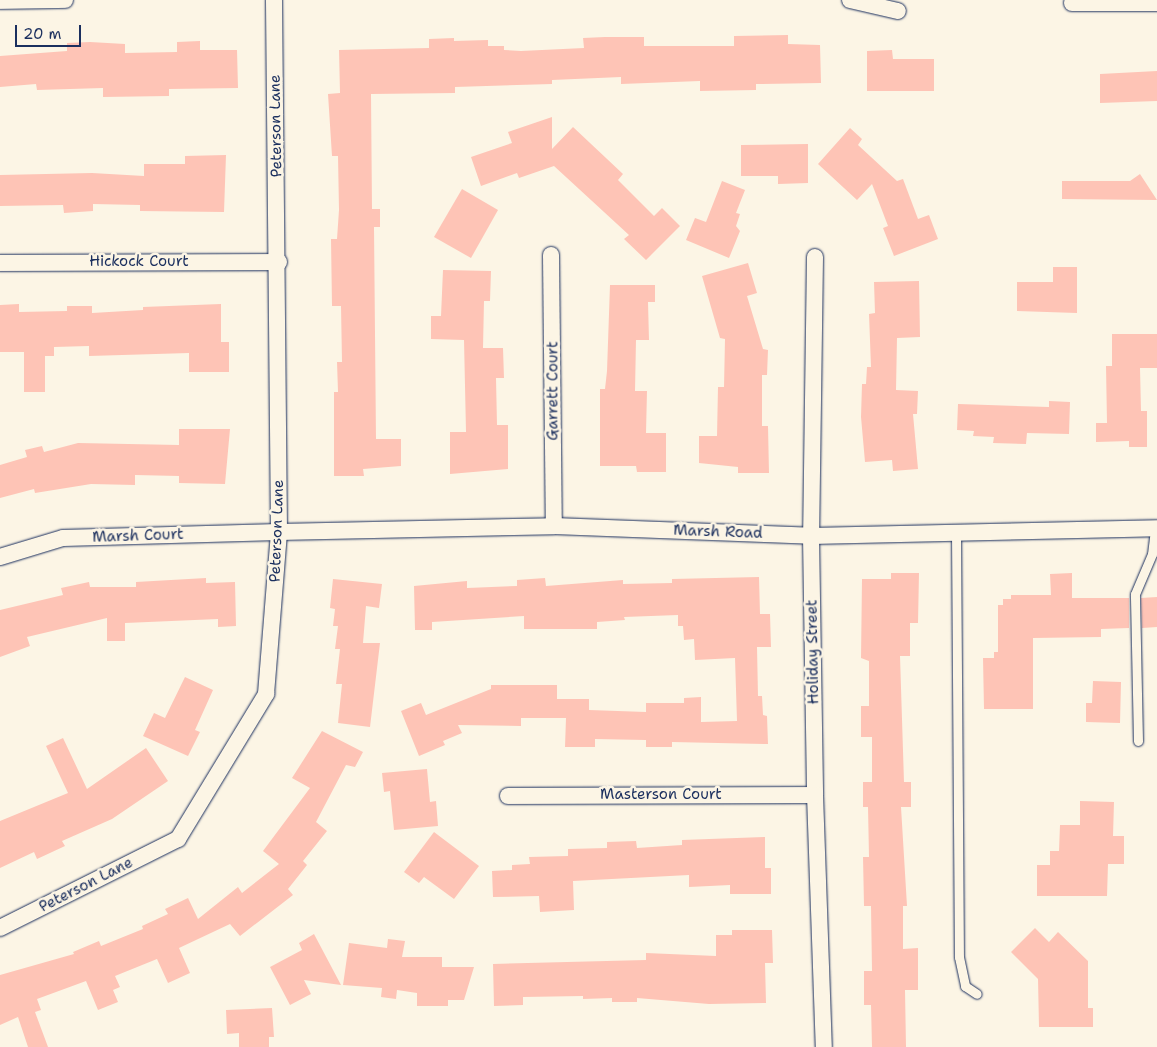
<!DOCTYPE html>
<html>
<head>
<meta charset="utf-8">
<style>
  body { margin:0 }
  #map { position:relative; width:1157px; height:1047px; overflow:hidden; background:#fcf5e5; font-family:"Shantell Sans",sans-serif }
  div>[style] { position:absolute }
  .building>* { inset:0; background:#fec4b6 }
  .roads { filter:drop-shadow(0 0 1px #1b2f5e) drop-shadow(0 0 1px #1b2f5e) }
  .lane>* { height:9px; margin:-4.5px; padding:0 4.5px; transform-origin:4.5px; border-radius:4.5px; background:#fcf5e5 }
  .street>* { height:16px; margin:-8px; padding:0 8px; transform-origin:8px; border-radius:8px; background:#fcf5e5 }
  span { translate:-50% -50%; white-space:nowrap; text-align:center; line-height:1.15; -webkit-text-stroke:5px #fcf5e5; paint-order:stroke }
  .street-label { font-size:15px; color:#1b2f5e }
  .scale { position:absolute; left:15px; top:25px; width:66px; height:22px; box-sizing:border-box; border:2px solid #1b2f5e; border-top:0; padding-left:6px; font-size:15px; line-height:18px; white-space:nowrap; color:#1b2f5e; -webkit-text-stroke:4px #fcf5e5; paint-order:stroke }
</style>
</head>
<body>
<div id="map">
  <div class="building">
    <i style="clip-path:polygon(788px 35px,788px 44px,820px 45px,821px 83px,756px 84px,756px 90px,700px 91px,700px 81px,621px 84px,621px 77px,552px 80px,552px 84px,455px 87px,455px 93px,371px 94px,372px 209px,380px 209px,380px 227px,374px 227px,376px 439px,401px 439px,401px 466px,363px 469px,364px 476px,334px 476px,334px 392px,338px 392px,337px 362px,342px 362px,341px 306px,332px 306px,331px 239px,337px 239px,339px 210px,338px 156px,332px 156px,328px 94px,340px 93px,339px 50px,429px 48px,429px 39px,454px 38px,454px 41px,488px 40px,488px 46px,504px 46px,504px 50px,521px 51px,584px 48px,583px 38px,605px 37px,644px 37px,644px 46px,734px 46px,734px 36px)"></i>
    <i style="clip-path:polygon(200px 41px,200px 50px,237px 50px,238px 88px,169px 89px,169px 96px,103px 97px,103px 88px,37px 90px,36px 84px,0 87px,0 56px,67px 51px,67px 43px,90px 42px,125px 44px,125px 53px,177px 52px,177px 42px)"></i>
    <i style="clip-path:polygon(892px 50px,893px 59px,934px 59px,934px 91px,867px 91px,867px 51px)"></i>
    <i style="clip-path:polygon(1157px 71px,1157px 101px,1100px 103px,1100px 74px)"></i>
    <i style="clip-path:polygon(552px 117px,552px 149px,573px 127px,623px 174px,618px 180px,654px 216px,662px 208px,680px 226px,646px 260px,624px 239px,629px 235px,554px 166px,519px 178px,517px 173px,481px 186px,471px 157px,512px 143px,508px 132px)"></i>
    <i style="clip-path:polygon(850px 128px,862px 139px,858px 145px,897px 181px,903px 179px,918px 219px,929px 215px,938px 239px,894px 256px,883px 228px,888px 226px,872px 184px,857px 200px,818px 164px)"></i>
    <i style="clip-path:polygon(808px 144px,808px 183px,778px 184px,778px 176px,741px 176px,741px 145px)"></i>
    <i style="clip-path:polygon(226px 155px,224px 212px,140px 211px,140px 205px,93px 204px,93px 211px,64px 213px,63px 205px,0 206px,0 175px,92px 173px,144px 176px,144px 164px,185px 164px,185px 156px)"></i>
    <i style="clip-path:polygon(1140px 174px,1157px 200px,1062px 199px,1062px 181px,1130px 181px)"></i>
    <i style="clip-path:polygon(722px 181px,745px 190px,736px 213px,740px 214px,736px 226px,740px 231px,729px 258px,686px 240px,695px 218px,706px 222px)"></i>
    <i style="clip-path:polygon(462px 189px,498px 210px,471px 258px,434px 237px)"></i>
    <i style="clip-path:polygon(748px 263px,757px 293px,747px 296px,763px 349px,768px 350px,767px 375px,762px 375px,762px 426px,768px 426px,769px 473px,738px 473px,738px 467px,699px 463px,699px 436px,717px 436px,718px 387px,724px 387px,725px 339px,720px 338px,702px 276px)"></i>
    <i style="clip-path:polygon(1053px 267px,1077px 267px,1077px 313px,1017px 311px,1017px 282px,1053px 282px)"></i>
    <i style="clip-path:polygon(443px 270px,491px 271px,490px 301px,484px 301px,483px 348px,503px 348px,504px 378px,496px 378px,497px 425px,508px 425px,508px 469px,450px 474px,450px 432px,466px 432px,464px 340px,431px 339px,431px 316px,441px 316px)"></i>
    <i style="clip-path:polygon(919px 281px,920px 337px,897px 338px,896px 390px,918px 391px,917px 414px,913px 414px,918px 469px,893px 471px,892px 460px,865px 462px,861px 417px,862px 384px,866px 384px,867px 367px,871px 367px,869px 314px,875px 313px,874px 282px)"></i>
    <i style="clip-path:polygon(610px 285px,655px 285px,655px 302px,648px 302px,649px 340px,636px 340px,635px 391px,647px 391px,646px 433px,666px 433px,666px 472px,637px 472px,636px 466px,600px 466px,600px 389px,605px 389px,607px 371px)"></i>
    <i style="clip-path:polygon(19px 304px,19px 312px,67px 311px,67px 306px,92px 306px,92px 313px,143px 310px,143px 307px,221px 304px,221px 342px,229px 342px,229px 372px,189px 372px,189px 353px,89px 356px,89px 346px,54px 347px,54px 356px,45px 356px,45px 392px,24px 392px,24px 352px,0 352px,0 305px)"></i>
    <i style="clip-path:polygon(1112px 334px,1157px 334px,1157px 368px,1140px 368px,1141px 411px,1147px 411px,1147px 447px,1129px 447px,1129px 441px,1096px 442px,1096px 423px,1107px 423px,1106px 366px,1112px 366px)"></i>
    <i style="clip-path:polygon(1049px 401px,1070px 402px,1069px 434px,1027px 433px,1026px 444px,993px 443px,994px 437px,973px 436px,974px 431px,957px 430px,958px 404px,1049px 407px)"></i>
    <i style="clip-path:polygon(179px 429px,230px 429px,225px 484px,179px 483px,179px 476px,135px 475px,135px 485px,91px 484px,35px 493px,34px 489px,0 498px,0 465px,27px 457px,25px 450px,42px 446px,44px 452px,78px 443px,179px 445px)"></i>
    <i style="clip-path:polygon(891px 573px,919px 573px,918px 623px,910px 623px,910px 656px,900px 656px,904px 782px,911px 782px,911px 807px,901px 807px,907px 906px,903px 906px,903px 949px,918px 948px,918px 990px,905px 990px,906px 1047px,872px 1047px,871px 1005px,864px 1005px,864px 971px,872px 971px,871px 906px,864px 906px,863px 857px,869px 857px,868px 807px,863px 807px,863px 782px,872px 782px,872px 737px,861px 737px,861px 706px,869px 706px,869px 661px,861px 658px,862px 579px,891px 579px)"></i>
    <i style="clip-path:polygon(1072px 573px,1072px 598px,1129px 598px,1129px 628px,1101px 629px,1101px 637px,1033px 638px,1033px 709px,984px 709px,983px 658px,994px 658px,994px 652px,998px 652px,998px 605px,1003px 605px,1003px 599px,1011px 599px,1011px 595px,1051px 595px,1050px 574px)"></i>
    <i style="clip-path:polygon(759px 577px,760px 614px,770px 614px,771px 647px,757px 647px,758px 696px,762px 696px,763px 715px,767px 716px,768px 744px,672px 742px,672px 747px,646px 747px,646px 740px,595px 739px,595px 747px,565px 747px,566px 718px,521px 718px,521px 726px,458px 725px,462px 733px,443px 741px,445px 745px,419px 756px,401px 711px,421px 703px,426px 715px,491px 689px,491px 685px,557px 685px,557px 699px,589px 699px,589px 710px,646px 712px,646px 703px,684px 703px,684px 698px,701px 697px,701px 722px,737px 721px,735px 658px,695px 660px,694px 639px,684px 640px,683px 626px,678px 626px,678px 615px,624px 617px,625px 620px,597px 622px,597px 629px,524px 629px,524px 616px,432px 622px,432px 630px,415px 630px,414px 586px,467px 581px,467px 588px,517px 586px,517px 580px,545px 578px,546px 586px,623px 580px,623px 584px,672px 583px,672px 579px)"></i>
    <i style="clip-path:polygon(206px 578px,206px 583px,235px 582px,236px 626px,218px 627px,218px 619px,125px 623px,125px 641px,107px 641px,107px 618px,27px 637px,30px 646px,0 657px,0 610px,63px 595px,61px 588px,89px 582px,90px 587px,136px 587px,136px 582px)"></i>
    <i style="clip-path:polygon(333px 579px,382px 584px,379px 608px,366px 606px,363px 643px,380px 643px,370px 727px,338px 723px,342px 684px,336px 684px,340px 649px,335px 649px,338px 626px,333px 626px,335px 609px,330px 608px)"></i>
    <i style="clip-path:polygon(1157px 597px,1157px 627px,1142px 628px,1141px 598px)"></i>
    <i style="clip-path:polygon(185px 677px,213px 690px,195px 730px,200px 732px,188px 756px,143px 736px,154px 713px,165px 718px)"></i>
    <i style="clip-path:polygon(1093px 681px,1121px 682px,1120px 723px,1086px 722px,1086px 703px,1092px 703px)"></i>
    <i style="clip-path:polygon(322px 731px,363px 752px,355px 767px,346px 765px,316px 822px,327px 831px,303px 861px,307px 865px,288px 889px,293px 895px,240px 936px,230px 924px,179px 948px,190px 973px,168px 983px,157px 959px,115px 976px,120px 987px,113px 990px,118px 1002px,98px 1010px,86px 981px,37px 999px,41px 1010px,35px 1012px,48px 1047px,28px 1047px,18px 1017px,0 1025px,0 975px,74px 954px,73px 952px,99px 941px,101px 946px,143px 929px,142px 926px,168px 914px,165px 909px,188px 898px,198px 919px,238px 887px,242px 893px,279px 864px,263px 851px,310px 788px,292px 778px)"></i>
    <i style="clip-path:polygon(63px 738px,87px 789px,146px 748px,168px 781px,112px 819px,62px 841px,65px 846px,37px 859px,34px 852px,0 868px,0 821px,68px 793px,46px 746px)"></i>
    <i style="clip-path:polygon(427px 769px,430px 802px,436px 801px,438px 826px,394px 830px,390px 791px,384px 792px,382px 773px)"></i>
    <i style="clip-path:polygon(1080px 801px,1114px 802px,1113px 836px,1124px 836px,1124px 864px,1108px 864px,1107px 896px,1037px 896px,1037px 865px,1050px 865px,1050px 851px,1059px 851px,1060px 825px,1080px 825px)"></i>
    <i style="clip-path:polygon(434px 832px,479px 866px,454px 899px,424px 877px,419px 883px,404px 872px)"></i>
    <i style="clip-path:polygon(765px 837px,765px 868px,771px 868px,771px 894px,730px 894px,730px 885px,689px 887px,689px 875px,573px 881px,574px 910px,540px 912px,539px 896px,493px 897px,492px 871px,512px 870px,512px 865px,530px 864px,529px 857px,568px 856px,568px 849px,607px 848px,607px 842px,636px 841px,637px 848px,682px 845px,682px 840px)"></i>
    <i style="clip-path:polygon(1035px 928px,1049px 942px,1058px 932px,1088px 961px,1088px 1008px,1093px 1008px,1093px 1027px,1039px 1027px,1038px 979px,1011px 952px)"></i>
    <i style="clip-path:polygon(732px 930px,772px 930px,773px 963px,765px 963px,766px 1003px,709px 1004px,637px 998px,637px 1002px,612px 1002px,612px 998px,583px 999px,583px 996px,523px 997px,523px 1005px,494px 1006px,493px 964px,646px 960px,646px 953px,716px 956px,716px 935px,732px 935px)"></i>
    <i style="clip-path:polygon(314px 934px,341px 985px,304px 980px,311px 994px,290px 1005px,270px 967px,302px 950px,299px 943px)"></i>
    <i style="clip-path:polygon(388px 939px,405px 941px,402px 957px,442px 957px,442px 967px,474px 967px,464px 1000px,448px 1000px,448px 1006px,417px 1006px,417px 993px,397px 990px,396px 999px,381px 997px,382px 988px,343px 985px,349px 943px,387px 948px)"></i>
    <i style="clip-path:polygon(272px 1008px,274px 1037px,269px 1037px,269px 1047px,239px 1047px,239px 1033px,227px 1034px,226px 1010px)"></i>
  </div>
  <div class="roads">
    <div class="lane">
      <i style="left:956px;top:532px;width:425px;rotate:89.6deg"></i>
      <i style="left:959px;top:957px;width:30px;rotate:78deg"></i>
      <i style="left:965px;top:986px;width:14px;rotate:34deg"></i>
      <i style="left:1138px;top:741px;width:147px;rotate:-91.2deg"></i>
      <i style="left:1135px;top:594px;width:43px;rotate:-67deg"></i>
      <i style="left:1152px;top:554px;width:26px;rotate:-83deg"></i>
    </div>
    <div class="street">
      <i style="left:850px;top:0;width:49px;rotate:12.9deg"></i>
      <i style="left:0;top:1px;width:65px;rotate:-0.9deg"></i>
      <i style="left:1072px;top:3px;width:85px"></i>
      <i style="left:551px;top:255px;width:271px;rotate:89.4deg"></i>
      <i style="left:815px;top:257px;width:279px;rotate:90.8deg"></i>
      <i style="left:811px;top:536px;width:259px;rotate:89.1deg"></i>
      <i style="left:815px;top:795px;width:252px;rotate:88deg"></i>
      <i style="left:0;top:263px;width:279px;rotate:-0.2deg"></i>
      <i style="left:0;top:557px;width:66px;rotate:-16.8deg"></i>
      <i style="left:63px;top:538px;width:216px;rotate:-1.6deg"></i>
      <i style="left:279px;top:532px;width:275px;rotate:-1.2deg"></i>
      <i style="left:554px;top:526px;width:257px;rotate:2.2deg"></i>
      <i style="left:811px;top:536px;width:346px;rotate:-1.3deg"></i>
      <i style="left:508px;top:796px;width:307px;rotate:-0.2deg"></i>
      <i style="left:0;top:928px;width:199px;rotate:-26.6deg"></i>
      <i style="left:178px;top:839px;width:170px;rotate:-58.7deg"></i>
      <i style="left:266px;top:694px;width:163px;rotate:-85.4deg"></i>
      <i style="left:279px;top:532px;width:532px;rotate:-90.54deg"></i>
    </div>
  </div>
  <div class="street-label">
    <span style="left:276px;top:126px;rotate:-91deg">Peterson Lane</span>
    <span style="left:139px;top:262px">Hickock Court</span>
    <span style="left:553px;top:391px;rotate:-90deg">Garrett Court</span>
    <span style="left:277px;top:531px;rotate:-88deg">Peterson Lane</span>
    <span style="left:718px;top:532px;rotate:2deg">Marsh Road</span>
    <span style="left:138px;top:536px;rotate:-2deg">Marsh Court</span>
    <span style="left:813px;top:652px;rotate:-91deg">Holiday Street</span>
    <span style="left:661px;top:795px">Masterson Court</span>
    <span style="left:86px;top:885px;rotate:-27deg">Peterson Lane</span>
  </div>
  <div class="scale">20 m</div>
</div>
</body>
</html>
